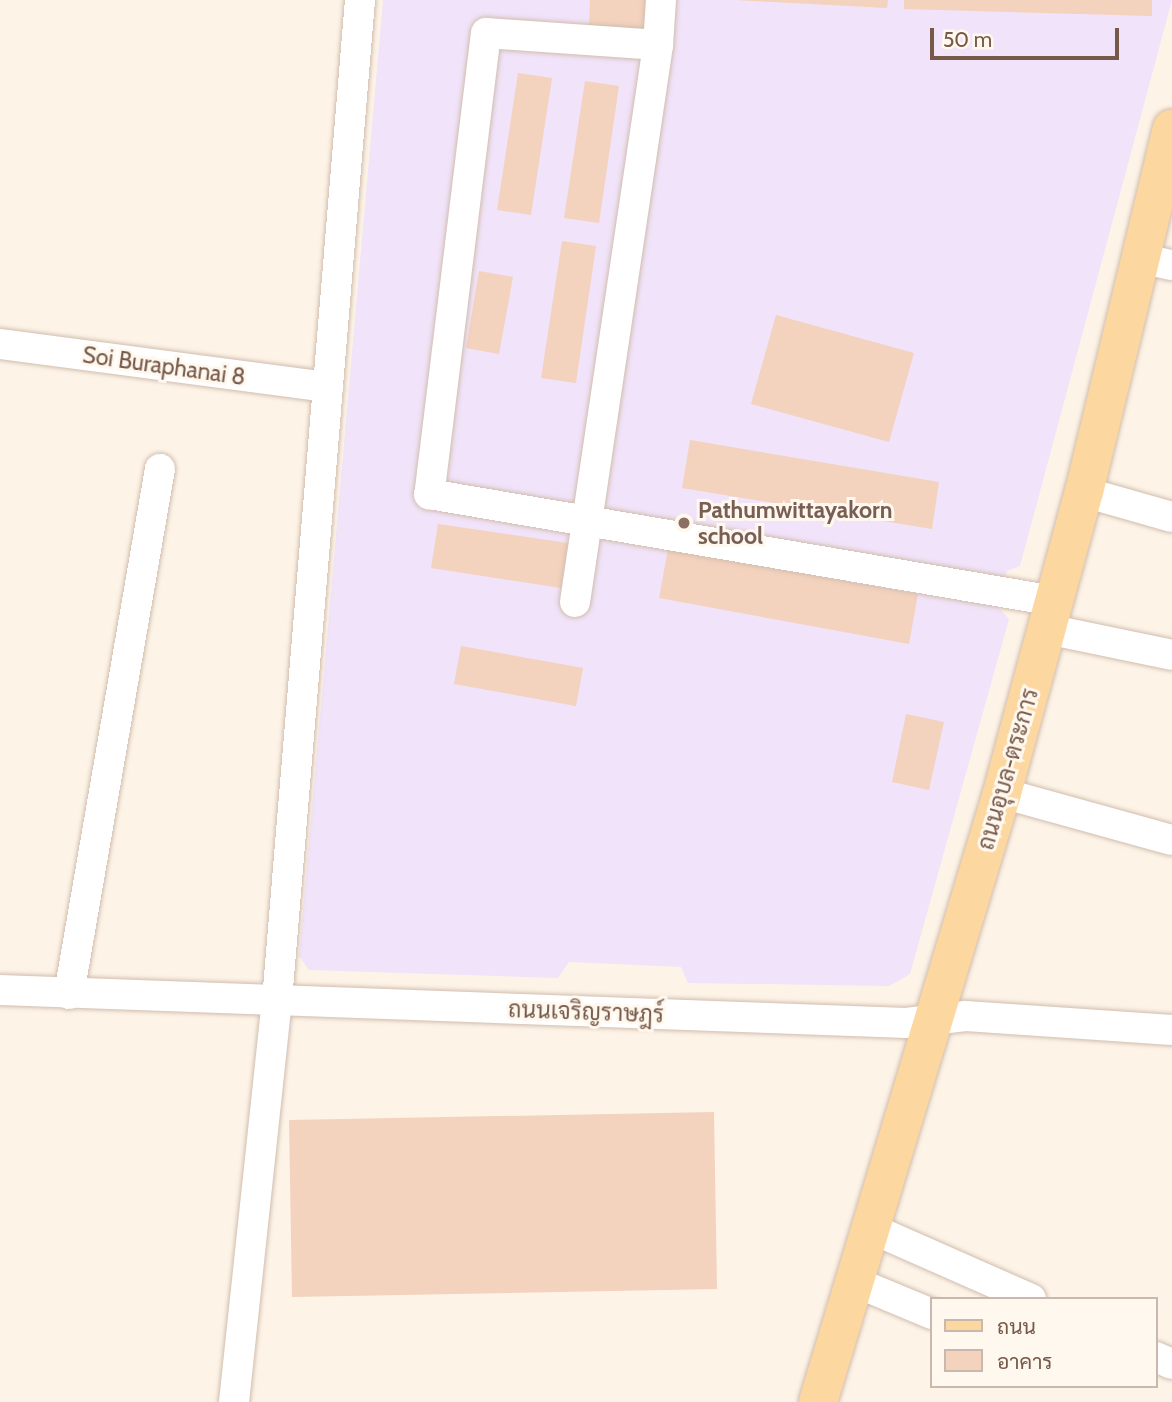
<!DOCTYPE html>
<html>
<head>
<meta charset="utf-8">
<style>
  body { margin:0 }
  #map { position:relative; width:1172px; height:1402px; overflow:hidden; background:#fdf4e7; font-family:Cabin,Sarabun,sans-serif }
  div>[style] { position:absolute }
  .education>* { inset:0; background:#f1e3f9 }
  .building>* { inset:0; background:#f3d2be }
  .roads { filter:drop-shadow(0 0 2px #d1bdaf) drop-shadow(0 0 2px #d1bdaf) }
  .minor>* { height:30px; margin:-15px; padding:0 15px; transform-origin:15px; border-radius:15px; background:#fff }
  .major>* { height:38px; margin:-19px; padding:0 19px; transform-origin:19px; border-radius:19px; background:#fcd79f }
  .dots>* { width:19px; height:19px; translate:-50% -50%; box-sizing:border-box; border:4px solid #fff8ee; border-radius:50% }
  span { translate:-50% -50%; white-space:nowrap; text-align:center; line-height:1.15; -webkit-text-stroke:6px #fff8ee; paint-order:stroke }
  .street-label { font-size:23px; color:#77594a }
  .education-label { font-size:23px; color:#785e54; font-weight:700 }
  .left { translate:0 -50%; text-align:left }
  .legend { position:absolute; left:930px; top:1297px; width:228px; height:91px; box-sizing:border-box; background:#fff8ee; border:2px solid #c9b8ac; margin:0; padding:9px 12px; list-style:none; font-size:21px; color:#77594a }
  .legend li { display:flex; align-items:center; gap:14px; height:35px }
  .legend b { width:35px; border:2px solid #c9b8ac }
  .scale { position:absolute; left:930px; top:28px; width:189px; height:32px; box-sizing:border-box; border:4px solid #77594a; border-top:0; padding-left:9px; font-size:21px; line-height:24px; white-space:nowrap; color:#77594a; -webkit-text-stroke:5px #fff8ee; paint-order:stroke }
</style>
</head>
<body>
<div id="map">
  <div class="education">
    <i style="clip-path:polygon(383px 0,1172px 0,1020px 566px,1007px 571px,1001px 593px,998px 607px,1009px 619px,910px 974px,889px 986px,688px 983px,681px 967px,569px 962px,558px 978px,309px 970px,299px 956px)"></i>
  </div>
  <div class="building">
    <i style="clip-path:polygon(590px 0,646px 0,644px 31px,589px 29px)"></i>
    <i style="clip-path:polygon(735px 0,888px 0,887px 8px)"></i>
    <i style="clip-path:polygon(904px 0,1152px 0,1152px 16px,904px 9px)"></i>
    <i style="clip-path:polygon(518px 73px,552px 78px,531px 215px,497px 210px)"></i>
    <i style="clip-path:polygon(585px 81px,619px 86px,599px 223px,564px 218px)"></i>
    <i style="clip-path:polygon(562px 241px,596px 246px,576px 383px,541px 378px)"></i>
    <i style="clip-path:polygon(479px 271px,513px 277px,499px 354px,466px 348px)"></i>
    <i style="clip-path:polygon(776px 315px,914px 353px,889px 442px,751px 404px)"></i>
    <i style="clip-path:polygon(690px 440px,939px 482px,932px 529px,682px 488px)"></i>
    <i style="clip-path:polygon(438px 524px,568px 543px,561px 588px,431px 568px)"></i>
    <i style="clip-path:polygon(668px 549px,918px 594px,909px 644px,659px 598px)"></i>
    <i style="clip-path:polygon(461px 646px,583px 668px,576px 706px,454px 684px)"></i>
    <i style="clip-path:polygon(906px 714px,944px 722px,929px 790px,892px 782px)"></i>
    <i style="clip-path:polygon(714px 1112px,717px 1289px,292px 1297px,289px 1120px)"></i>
  </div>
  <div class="roads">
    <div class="minor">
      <i style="left:658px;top:45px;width:172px;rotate:-176deg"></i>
      <i style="left:486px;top:33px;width:465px;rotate:97deg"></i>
      <i style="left:429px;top:494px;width:634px;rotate:9.71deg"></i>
      <i style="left:1143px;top:259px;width:30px;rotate:12deg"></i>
      <i style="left:0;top:344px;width:331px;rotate:7.5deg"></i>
      <i style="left:1084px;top:492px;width:91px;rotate:15.9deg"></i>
      <i style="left:575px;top:602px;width:563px;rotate:-81.52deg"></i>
      <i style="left:658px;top:45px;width:45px;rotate:-86.2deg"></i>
      <i style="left:1047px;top:629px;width:128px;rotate:11.7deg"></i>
      <i style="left:1002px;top:793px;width:176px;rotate:15.5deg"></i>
      <i style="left:0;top:990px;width:907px;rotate:2.09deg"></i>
      <i style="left:906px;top:1023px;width:60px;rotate:-6.7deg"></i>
      <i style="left:966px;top:1016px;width:206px;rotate:3.9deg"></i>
      <i style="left:69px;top:994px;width:533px;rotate:-80.17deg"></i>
      <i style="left:870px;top:1228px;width:176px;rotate:23.8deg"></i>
      <i style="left:855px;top:1282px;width:83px;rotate:22.6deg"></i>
      <i style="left:1156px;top:1357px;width:17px;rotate:24deg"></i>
      <i style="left:234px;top:1402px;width:403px;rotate:-83.9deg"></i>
      <i style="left:277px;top:1001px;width:1004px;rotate:-85.26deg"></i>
    </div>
    <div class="major">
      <i style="left:818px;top:1402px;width:636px;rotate:-73.19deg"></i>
      <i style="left:1002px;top:793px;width:312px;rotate:-74.8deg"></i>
      <i style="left:1084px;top:492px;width:374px;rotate:-76.4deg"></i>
    </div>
  </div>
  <div class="dots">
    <i style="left:684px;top:523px;background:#8d6e63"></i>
  </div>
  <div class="street-label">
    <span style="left:164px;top:366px;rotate:8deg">Soi Buraphanai 8</span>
    <span style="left:1008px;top:769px;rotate:-74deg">ถนนอุบล-ตระการ</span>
    <span style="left:586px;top:1012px;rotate:2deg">ถนนเจริญราษฎร์</span>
  </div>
  <div class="education-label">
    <span class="left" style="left:698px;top:523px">Pathumwittayakorn<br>school</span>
  </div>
  <ul class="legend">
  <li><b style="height:9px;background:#fcd79f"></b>ถนน</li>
  <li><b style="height:19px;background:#f3d2be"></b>อาคาร</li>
  </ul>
  <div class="scale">50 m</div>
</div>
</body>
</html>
